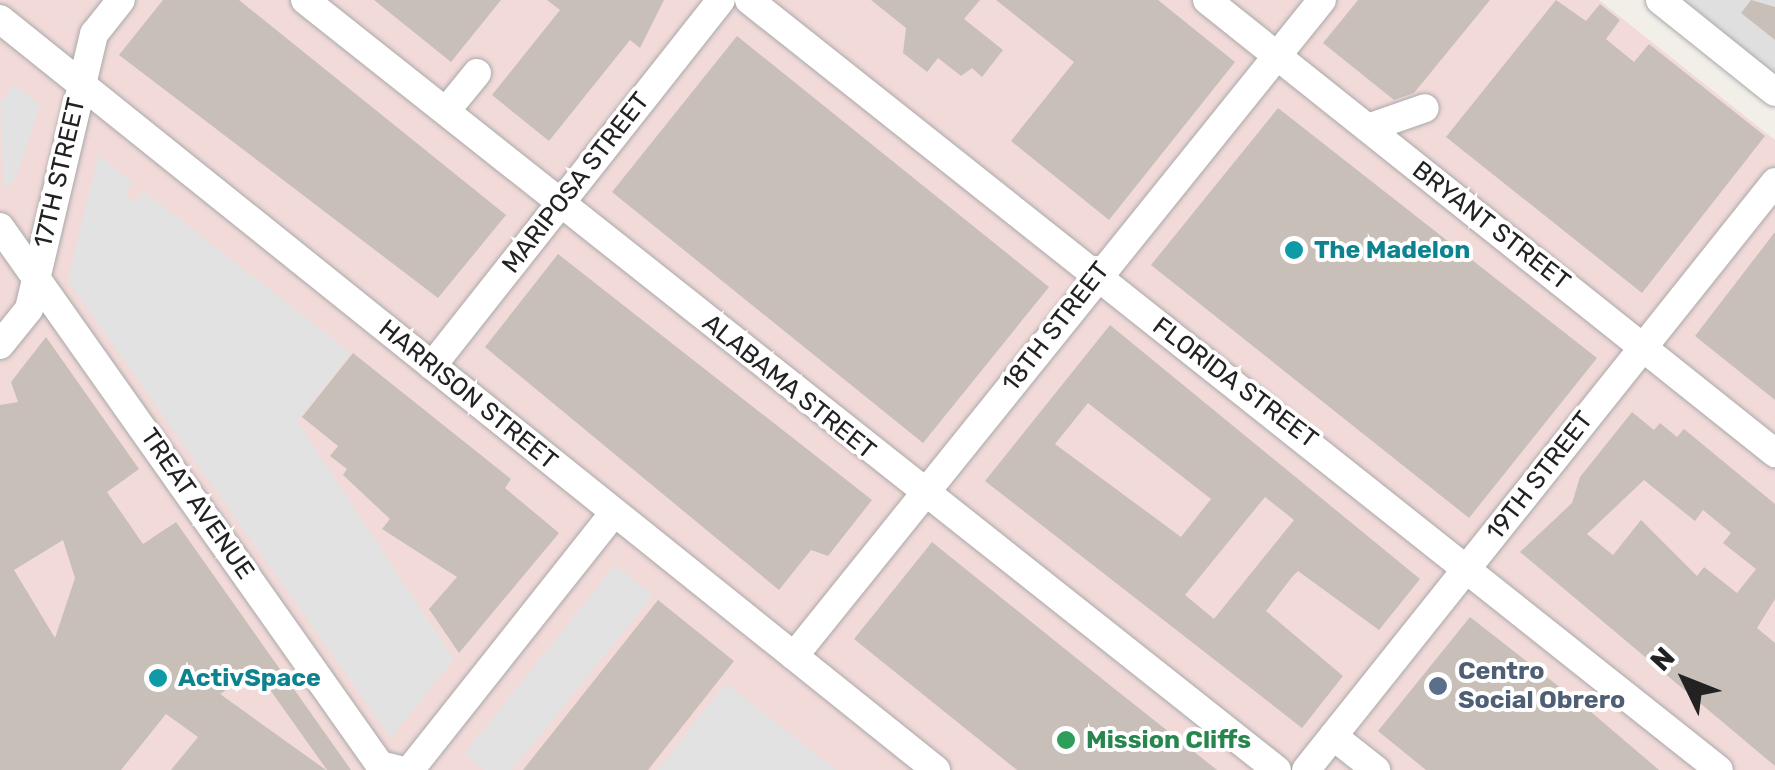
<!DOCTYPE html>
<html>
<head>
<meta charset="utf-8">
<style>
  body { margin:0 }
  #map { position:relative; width:1775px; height:770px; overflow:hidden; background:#f2efe9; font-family:Rubik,sans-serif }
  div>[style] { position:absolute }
  .residential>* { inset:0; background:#e0dfdf }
  .commercial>* { inset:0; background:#f2dad9 }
  .parking>* { inset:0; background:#e2e2e2 }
  .building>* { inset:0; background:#c7bfb8 }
  .roads { filter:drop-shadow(0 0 2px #a9a9a9) drop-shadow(0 0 2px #a9a9a9) }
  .minor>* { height:28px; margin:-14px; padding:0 14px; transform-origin:14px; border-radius:14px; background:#fff }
  .dots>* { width:28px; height:28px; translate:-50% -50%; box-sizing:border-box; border:5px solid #fff; border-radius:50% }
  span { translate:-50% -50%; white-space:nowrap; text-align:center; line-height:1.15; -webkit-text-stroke:8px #fff; paint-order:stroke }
  .street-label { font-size:25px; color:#222 }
  .culture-label { font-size:25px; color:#0d838f; font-weight:700 }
  .left { translate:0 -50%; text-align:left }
  .service-label { font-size:25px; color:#4e5e75; font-weight:700 }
  .leisure-label { font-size:25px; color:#27864d; font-weight:700 }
  .north { position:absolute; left:1635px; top:630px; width:100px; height:100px; -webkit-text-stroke:8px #fff; paint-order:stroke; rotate:313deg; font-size:28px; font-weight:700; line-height:40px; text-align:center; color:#222 }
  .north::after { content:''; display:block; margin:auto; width:35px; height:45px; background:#222; clip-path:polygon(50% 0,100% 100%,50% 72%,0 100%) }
</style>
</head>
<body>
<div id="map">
  <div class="residential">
    <i style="clip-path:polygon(1684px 0,1775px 0,1775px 74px)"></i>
  </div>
  <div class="commercial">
    <i style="clip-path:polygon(0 0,1599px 0,1775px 140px,1775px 770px,0 770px)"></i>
  </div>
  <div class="parking">
    <i style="clip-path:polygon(15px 84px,40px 105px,16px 179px,4px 189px,0 103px)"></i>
    <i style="clip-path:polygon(98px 155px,134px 184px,125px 194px,134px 202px,144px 191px,351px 353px,297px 421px,454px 659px,391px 738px,68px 281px)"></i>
    <i style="clip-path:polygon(615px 565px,653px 595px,512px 770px,484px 770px,464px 754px)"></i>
    <i style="clip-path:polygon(726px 683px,836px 770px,657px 770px)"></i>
  </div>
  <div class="building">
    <i style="clip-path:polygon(163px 0,239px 0,506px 215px,438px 298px,119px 55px)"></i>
    <i style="clip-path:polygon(374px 0,501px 0,451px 62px)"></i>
    <i style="clip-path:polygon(547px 0,664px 0,640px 48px,630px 40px,549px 141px,492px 95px,560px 10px)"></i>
    <i style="clip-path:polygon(871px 0,980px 0,964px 19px,1003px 50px,982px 77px,972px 68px,961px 76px,938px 58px,927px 72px,903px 53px,906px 28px)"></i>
    <i style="clip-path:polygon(996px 0,1158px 0,1235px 62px,1109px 220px,1011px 141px,1074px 62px)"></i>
    <i style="clip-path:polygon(1358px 0,1490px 0,1414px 93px,1394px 100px,1323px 43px)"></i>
    <i style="clip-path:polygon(1556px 0,1586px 21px,1600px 4px,1620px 20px,1606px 39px,1634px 62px,1649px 44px,1765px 136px,1642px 293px,1446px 137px)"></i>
    <i style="clip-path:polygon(1751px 0,1775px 7px,1775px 40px,1741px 13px)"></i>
    <i style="clip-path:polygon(737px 36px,1049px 287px,923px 443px,612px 192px)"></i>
    <i style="clip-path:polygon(1278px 108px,1597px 358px,1469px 518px,1151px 265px)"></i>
    <i style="clip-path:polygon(1775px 232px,1775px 400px,1695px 336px)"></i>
    <i style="clip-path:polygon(558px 254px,872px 500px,828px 556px,811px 550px,779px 590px,485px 347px)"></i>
    <i style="clip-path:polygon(evenodd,1110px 325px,1420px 579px,1379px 630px,1298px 571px,1292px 577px,1266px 611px,1343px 676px,1302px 728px,985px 481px,1110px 325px,1088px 403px,1211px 499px,1181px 537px,1055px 444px,1088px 403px,1110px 325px,1265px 497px,1294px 520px,1214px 619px,1185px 595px,1265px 497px)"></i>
    <i style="clip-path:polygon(evenodd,46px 337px,139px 469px,107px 492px,143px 544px,176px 522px,351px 770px,327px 770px,256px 670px,220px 694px,326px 770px,171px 770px,198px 737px,166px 714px,121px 770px,0 770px,0 405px,18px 402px,11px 382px,46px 337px,63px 540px,75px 578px,55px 638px,14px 570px,63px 540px)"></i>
    <i style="clip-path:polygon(353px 353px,511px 479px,505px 488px,559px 533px,459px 653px,429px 609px,457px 577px,382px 529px,390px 519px,343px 475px,347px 469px,330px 456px,338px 446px,302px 417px)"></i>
    <i style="clip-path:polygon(evenodd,1632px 412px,1654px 430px,1660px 423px,1677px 437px,1684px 429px,1775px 504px,1775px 599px,1757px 628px,1775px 643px,1775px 766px,1520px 552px,1572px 503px,1580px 477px,1632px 412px,1644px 480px,1695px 521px,1703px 510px,1731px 533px,1723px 543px,1756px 569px,1737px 593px,1704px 567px,1697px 576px,1641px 520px,1613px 555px,1587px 534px,1644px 480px)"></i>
    <i style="clip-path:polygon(932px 542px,1111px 686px,1217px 770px,1017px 770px,854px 639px)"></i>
    <i style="clip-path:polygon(658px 600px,734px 661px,648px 770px,523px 770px)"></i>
    <i style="clip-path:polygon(1470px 617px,1584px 706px,1659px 770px,1426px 770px,1378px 731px)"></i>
  </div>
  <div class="roads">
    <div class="minor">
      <i style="left:305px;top:0;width:1240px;rotate:38.39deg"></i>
      <i style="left:749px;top:0;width:1238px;rotate:38.44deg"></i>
      <i style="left:1207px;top:0;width:727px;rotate:38.57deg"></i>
      <i style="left:1660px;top:0;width:147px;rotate:38.7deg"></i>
      <i style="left:0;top:19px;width:1200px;rotate:38.74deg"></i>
      <i style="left:446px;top:111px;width:49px;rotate:-50.8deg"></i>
      <i style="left:1368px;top:128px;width:60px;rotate:-19.3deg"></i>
      <i style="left:0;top:227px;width:659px;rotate:54.77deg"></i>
      <i style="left:380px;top:765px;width:21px;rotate:14deg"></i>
      <i style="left:0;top:345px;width:46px;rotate:-51.1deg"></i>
      <i style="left:29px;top:309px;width:283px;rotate:-76.7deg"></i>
      <i style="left:94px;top:34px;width:43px;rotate:-51.5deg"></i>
      <i style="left:432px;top:366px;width:466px;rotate:-51.7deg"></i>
      <i style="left:794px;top:656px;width:842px;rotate:-51.17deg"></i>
      <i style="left:1333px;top:736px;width:55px;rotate:38.3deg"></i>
      <i style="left:410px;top:770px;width:328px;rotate:-51.6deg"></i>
      <i style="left:1306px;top:770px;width:752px;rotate:-51.42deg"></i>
    </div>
  </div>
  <div class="dots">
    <i style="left:1294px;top:250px;background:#0f9aa8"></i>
    <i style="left:158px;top:678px;background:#0f9aa8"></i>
    <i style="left:1438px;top:686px;background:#5c6f8a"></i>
    <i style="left:1066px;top:740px;background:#2e9e5b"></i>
  </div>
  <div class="street-label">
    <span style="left:60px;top:173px;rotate:-77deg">17TH STREET</span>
    <span style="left:576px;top:183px;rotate:-52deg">MARIPOSA STREET</span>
    <span style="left:1491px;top:226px;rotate:38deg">BRYANT STREET</span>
    <span style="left:1056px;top:327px;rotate:-52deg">18TH STREET</span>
    <span style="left:1235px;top:383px;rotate:37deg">FLORIDA STREET</span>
    <span style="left:789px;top:387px;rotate:39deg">ALABAMA STREET</span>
    <span style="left:468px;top:395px;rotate:39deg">HARRISON STREET</span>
    <span style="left:1540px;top:476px;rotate:-52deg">19TH STREET</span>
    <span style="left:197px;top:504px;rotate:55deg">TREAT AVENUE</span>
  </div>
  <div class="culture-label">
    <span class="left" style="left:1314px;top:250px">The Madelon</span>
    <span class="left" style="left:178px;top:678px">ActivSpace</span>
  </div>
  <div class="service-label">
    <span class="left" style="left:1458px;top:686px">Centro<br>Social Obrero</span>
  </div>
  <div class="leisure-label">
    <span class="left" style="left:1086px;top:740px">Mission Cliffs</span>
  </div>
  <div class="north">N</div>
</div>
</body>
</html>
